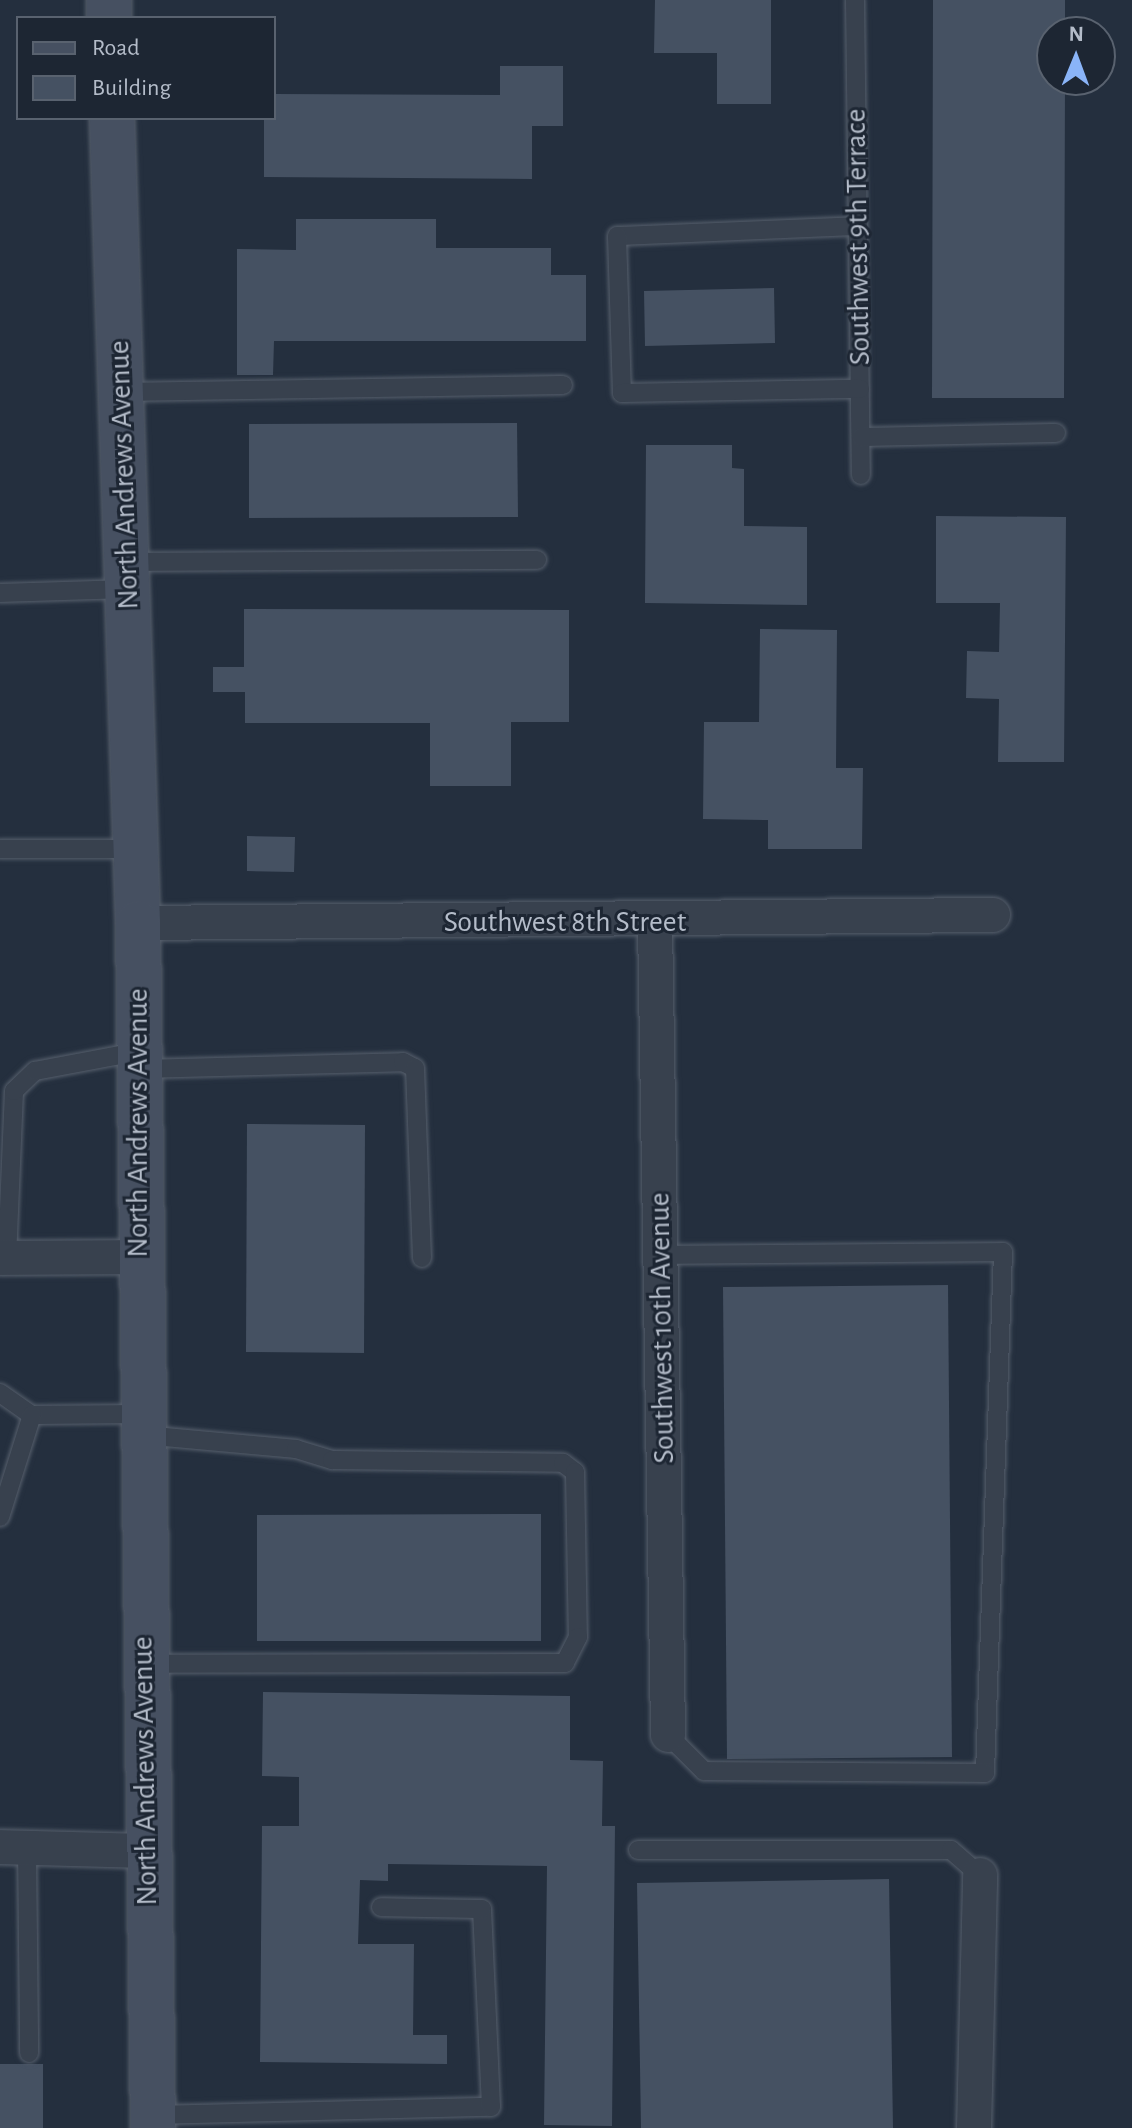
<!DOCTYPE html>
<html>
<head>
<meta charset="utf-8">
<style>
  body { margin:0 }
  #map { position:relative; width:1132px; height:2128px; overflow:hidden; background:#242f3e; font-family:"Alegreya Sans",sans-serif }
  div>[style] { position:absolute }
  .building>* { inset:0; background:#455162 }
  .roads { filter:drop-shadow(0 0 2px #565f6c) drop-shadow(0 0 2px #565f6c) }
  .service>* { height:18px; margin:-9px; padding:0 9px; transform-origin:9px; border-radius:9px; background:#38414e }
  .minor>* { height:34px; margin:-17px; padding:0 17px; transform-origin:17px; border-radius:17px; background:#38414e }
  .secondary>* { height:44px; margin:-22px; padding:0 22px; transform-origin:22px; border-radius:22px; background:#465061 }
  span { translate:-50% -50%; white-space:nowrap; text-align:center; line-height:1.15; -webkit-text-stroke:6px #1d2633; paint-order:stroke }
  .street-label { font-size:30px; color:#b4bcc9 }
  .legend { position:absolute; left:16px; top:16px; width:260px; height:104px; box-sizing:border-box; background:#1d2633; border:2px solid #59626f; margin:0; padding:10px 14px; list-style:none; font-size:24px; color:#b4bcc9 }
  .legend li { display:flex; align-items:center; gap:16px; height:40px }
  .legend b { width:40px; border:2px solid #59626f }
  .north { position:absolute; left:1036px; top:16px; width:80px; height:80px; box-sizing:border-box; background:#1d2633; border:2px solid #59626f; border-radius:50%; rotate:1deg; font-size:22px; font-weight:700; line-height:32px; text-align:center; color:#b4bcc9 }
  .north::after { content:''; display:block; margin:auto; width:28px; height:36px; background:#8ab4f8; clip-path:polygon(50% 0,100% 100%,50% 72%,0 100%) }
</style>
</head>
<body>
<div id="map">
  <div class="building">
    <i style="clip-path:polygon(655px 0,771px 0,771px 104px,717px 104px,717px 53px,654px 53px)"></i>
    <i style="clip-path:polygon(933px 0,1065px 0,1065px 32px,1052px 32px,1052px 80px,1065px 80px,1064px 398px,932px 398px)"></i>
    <i style="clip-path:polygon(500px 66px,563px 66px,563px 126px,532px 126px,532px 179px,264px 177px,264px 118px,274px 118px,274px 94px,500px 95px)"></i>
    <i style="clip-path:polygon(296px 219px,436px 219px,436px 248px,551px 248px,551px 275px,586px 275px,586px 341px,274px 341px,273px 375px,237px 375px,237px 249px,296px 250px)"></i>
    <i style="clip-path:polygon(774px 288px,775px 343px,645px 346px,644px 291px)"></i>
    <i style="clip-path:polygon(517px 423px,518px 517px,249px 518px,249px 424px)"></i>
    <i style="clip-path:polygon(646px 445px,732px 445px,732px 468px,744px 469px,744px 526px,807px 527px,807px 605px,645px 603px)"></i>
    <i style="clip-path:polygon(936px 516px,1066px 517px,1064px 762px,998px 762px,999px 699px,966px 698px,967px 651px,999px 652px,1000px 603px,936px 603px)"></i>
    <i style="clip-path:polygon(244px 609px,569px 610px,569px 722px,511px 722px,511px 786px,430px 786px,430px 723px,245px 723px,245px 692px,213px 692px,213px 667px,244px 667px)"></i>
    <i style="clip-path:polygon(760px 629px,837px 630px,836px 768px,863px 768px,862px 849px,768px 849px,768px 820px,703px 819px,704px 722px,759px 722px)"></i>
    <i style="clip-path:polygon(247px 836px,295px 837px,294px 872px,247px 871px)"></i>
    <i style="clip-path:polygon(247px 1124px,365px 1125px,364px 1353px,246px 1352px)"></i>
    <i style="clip-path:polygon(948px 1285px,952px 1757px,727px 1759px,723px 1287px)"></i>
    <i style="clip-path:polygon(541px 1514px,541px 1641px,257px 1641px,257px 1515px)"></i>
    <i style="clip-path:polygon(263px 1692px,570px 1696px,570px 1760px,603px 1761px,602px 1826px,615px 1826px,612px 2126px,544px 2125px,547px 1866px,388px 1864px,388px 1881px,360px 1880px,358px 1944px,414px 1944px,413px 2035px,447px 2035px,447px 2064px,260px 2062px,262px 1826px,299px 1826px,299px 1777px,262px 1776px)"></i>
    <i style="clip-path:polygon(889px 1879px,893px 2128px,641px 2128px,637px 1883px)"></i>
    <i style="clip-path:polygon(0 2064px,43px 2064px,43px 2128px,0 2128px)"></i>
  </div>
  <div class="roads">
    <div class="service">
      <i style="left:855px;top:0;width:475px;rotate:89.3deg"></i>
      <i style="left:858px;top:226px;width:241px;rotate:177.6deg"></i>
      <i style="left:617px;top:236px;width:157px;rotate:88.2deg"></i>
      <i style="left:622px;top:393px;width:238px;rotate:-1deg"></i>
      <i style="left:121px;top:392px;width:442px;rotate:-0.9deg"></i>
      <i style="left:861px;top:437px;width:195px;rotate:-1.2deg"></i>
      <i style="left:126px;top:562px;width:411px;rotate:-0.3deg"></i>
      <i style="left:0;top:593px;width:127px;rotate:-1.8deg"></i>
      <i style="left:0;top:849px;width:135px"></i>
      <i style="left:141px;top:1069px;width:262px;rotate:-1.5deg"></i>
      <i style="left:403px;top:1062px;width:13px;rotate:27deg"></i>
      <i style="left:415px;top:1068px;width:190px;rotate:87.9deg"></i>
      <i style="left:661px;top:1255px;width:342px;rotate:-0.5deg"></i>
      <i style="left:1003px;top:1252px;width:521px;rotate:91.98deg"></i>
      <i style="left:985px;top:1773px;width:281px;rotate:-179.6deg"></i>
      <i style="left:704px;top:1771px;width:51px;rotate:-135deg"></i>
      <i style="left:7px;top:1258px;width:167px;rotate:-87.6deg"></i>
      <i style="left:14px;top:1091px;width:29px;rotate:-44deg"></i>
      <i style="left:35px;top:1071px;width:104px;rotate:-10.6deg"></i>
      <i style="left:0;top:1393px;width:39px;rotate:35deg"></i>
      <i style="left:32px;top:1415px;width:108px;rotate:-0.5deg"></i>
      <i style="left:143px;top:1435px;width:154px;rotate:5.2deg"></i>
      <i style="left:296px;top:1449px;width:38px;rotate:17deg"></i>
      <i style="left:332px;top:1460px;width:231px;rotate:0.7deg"></i>
      <i style="left:563px;top:1463px;width:15px;rotate:37deg"></i>
      <i style="left:575px;top:1472px;width:165px;rotate:89deg"></i>
      <i style="left:578px;top:1637px;width:29px;rotate:117deg"></i>
      <i style="left:565px;top:1663px;width:419px;rotate:179.9deg"></i>
      <i style="left:0;top:1517px;width:107px;rotate:-72.6deg"></i>
      <i style="left:27px;top:1847px;width:206px;rotate:89.4deg"></i>
      <i style="left:638px;top:1850px;width:313px"></i>
      <i style="left:951px;top:1850px;width:38px;rotate:41deg"></i>
      <i style="left:153px;top:2115px;width:338px;rotate:-1.4deg"></i>
      <i style="left:491px;top:2107px;width:198px;rotate:-92.6deg"></i>
      <i style="left:482px;top:1909px;width:101px;rotate:-178.9deg"></i>
    </div>
    <div class="minor">
      <i style="left:655px;top:922px;width:813px;rotate:89.08deg"></i>
      <i style="left:138px;top:923px;width:855px;rotate:-0.54deg"></i>
      <i style="left:0;top:1258px;width:138px;rotate:-0.4deg"></i>
      <i style="left:0;top:1847px;width:147px;rotate:1.6deg"></i>
      <i style="left:974px;top:2128px;width:253px;rotate:-88.6deg"></i>
    </div>
    <div class="secondary">
      <i style="left:109px;top:0;width:18px;rotate:90deg"></i>
      <i style="left:112px;top:118px;width:805px;rotate:88.15deg"></i>
      <i style="left:138px;top:923px;width:1205px;rotate:89.29deg"></i>
    </div>
  </div>
  <div class="street-label">
    <span style="left:858px;top:237px;rotate:-91deg">Southwest 9th Terrace</span>
    <span style="left:124px;top:475px;rotate:-92deg">North Andrews Avenue</span>
    <span style="left:565px;top:922px">Southwest 8th Street</span>
    <span style="left:138px;top:1123px;rotate:-90deg">North Andrews Avenue</span>
    <span style="left:662px;top:1328px;rotate:-91deg">Southwest 10th Avenue</span>
    <span style="left:145px;top:1771px;rotate:-91deg">North Andrews Avenue</span>
  </div>
  <ul class="legend">
  <li><b style="height:10px;background:#465061"></b>Road</li>
  <li><b style="height:22px;background:#455162"></b>Building</li>
  </ul>
  <div class="north">N</div>
</div>
</body>
</html>
